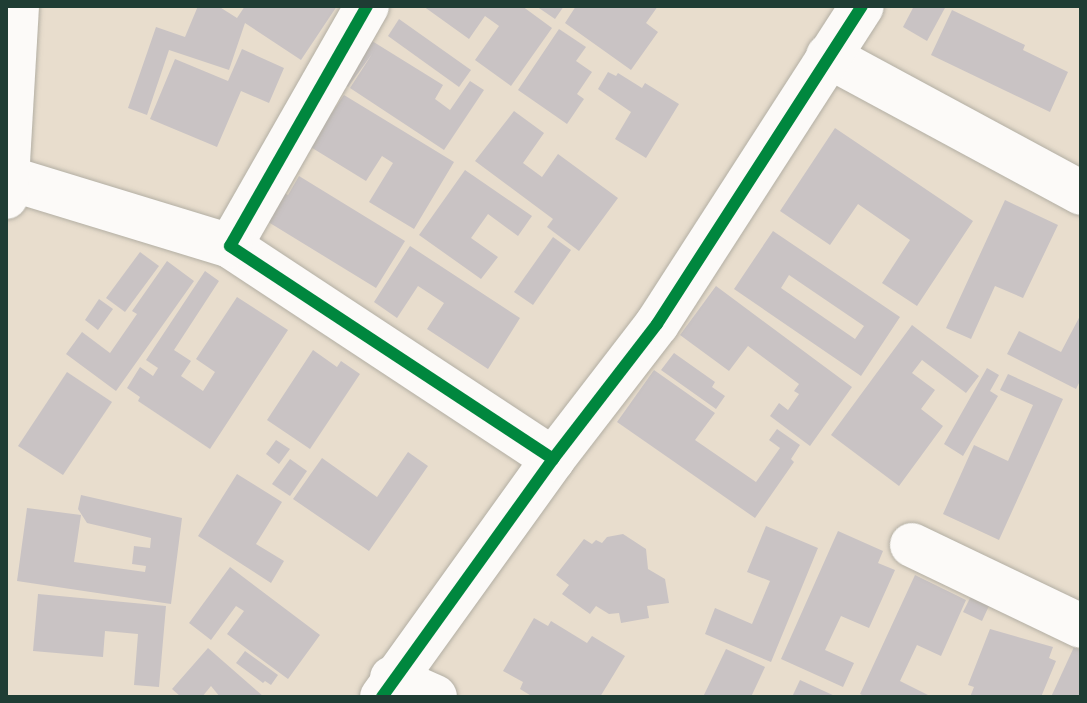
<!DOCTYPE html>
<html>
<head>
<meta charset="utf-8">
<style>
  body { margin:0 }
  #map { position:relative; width:1087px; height:703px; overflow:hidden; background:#e8ddcd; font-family:"IM FELL English",serif }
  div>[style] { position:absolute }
  .building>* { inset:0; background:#c9c3c4 }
  .roads { filter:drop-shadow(0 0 2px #b2aea3) drop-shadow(0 0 2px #b2aea3) }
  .minor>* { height:44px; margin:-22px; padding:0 22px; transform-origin:22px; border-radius:22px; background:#fcfaf8 }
  .cycleway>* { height:12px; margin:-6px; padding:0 6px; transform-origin:6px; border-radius:6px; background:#00873e }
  span { translate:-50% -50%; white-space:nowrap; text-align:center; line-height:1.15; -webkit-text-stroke:6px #fcf5e5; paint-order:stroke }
  .frame { position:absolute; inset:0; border:8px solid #1f3d34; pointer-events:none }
</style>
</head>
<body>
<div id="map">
  <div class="building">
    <i style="clip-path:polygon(198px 6px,218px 6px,237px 18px,245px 6px,337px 6px,301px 60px,245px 23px,229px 70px,169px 50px,147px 115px,128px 108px,156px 27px,185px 37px)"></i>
    <i style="clip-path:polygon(423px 6px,522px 6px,552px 28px,511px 86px,475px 60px,499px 26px,485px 16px,469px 39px)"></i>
    <i style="clip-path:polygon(536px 6px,564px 6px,555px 19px)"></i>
    <i style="clip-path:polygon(576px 6px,658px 6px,646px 23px,658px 32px,631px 70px,565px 23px)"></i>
    <i style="clip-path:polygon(914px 6px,946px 6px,927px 41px,903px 27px)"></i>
    <i style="clip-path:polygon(952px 10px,1025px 45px,1023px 50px,1068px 72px,1050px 112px,931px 55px)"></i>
    <i style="clip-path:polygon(399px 19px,471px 70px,459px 87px,388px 36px)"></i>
    <i style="clip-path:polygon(559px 29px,586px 47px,576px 61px,592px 72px,577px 94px,584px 99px,567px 124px,518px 90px)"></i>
    <i style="clip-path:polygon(364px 36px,443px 85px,435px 99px,450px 110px,470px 81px,484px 90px,444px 150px,350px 88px,372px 54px,348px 87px,336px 78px)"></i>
    <i style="clip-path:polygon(242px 49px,284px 68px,269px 103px,241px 91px,217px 147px,150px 119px,175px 59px,228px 81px)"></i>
    <i style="clip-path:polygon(608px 72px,616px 76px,618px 73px,642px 88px,645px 83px,679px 104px,646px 158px,615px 139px,631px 112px,598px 89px)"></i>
    <i style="clip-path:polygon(344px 95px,454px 162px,414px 229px,369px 202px,393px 163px,382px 156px,366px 181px,309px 146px)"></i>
    <i style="clip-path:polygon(514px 111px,544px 133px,523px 163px,542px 177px,558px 154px,618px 198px,579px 251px,547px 227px,553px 219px,475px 161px)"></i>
    <i style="clip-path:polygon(835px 128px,973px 221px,917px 306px,882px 283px,910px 240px,858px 204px,830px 245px,780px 211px)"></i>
    <i style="clip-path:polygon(465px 170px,532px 216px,518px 236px,488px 214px,471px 238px,498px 257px,481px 279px,419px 235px)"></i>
    <i style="clip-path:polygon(299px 176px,405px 241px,376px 288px,265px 220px,282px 192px,288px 195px)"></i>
    <i style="clip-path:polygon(1005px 200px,1058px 225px,1023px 298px,995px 286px,971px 339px,946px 328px)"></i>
    <i style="clip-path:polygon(evenodd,773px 231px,900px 317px,861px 376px,734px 289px,773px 231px,789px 275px,864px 326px,855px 339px,781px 288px,789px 275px)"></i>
    <i style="clip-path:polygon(553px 237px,571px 250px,533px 305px,514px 292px)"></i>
    <i style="clip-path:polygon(410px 246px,520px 318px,488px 369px,427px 329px,444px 303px,418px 286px,397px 318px,374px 302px)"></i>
    <i style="clip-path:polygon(140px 252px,159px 266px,125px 312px,106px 298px)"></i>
    <i style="clip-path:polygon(167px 261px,194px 281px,116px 391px,66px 354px,82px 332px,110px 353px,137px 314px,132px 311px)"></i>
    <i style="clip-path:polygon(205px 271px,219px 281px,174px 350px,191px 361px,181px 376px,203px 391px,215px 372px,196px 359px,237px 297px,288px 330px,210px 449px,138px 401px,140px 397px,127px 388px,140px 367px,153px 376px,158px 368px,146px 360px)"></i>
    <i style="clip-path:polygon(716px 286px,852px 387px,810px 446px,770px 416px,779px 403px,788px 410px,799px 394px,794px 391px,799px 384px,748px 346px,729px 371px,680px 335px)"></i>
    <i style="clip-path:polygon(99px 299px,113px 309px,98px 330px,85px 320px)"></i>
    <i style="clip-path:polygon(1081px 314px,1081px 379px,1076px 389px,1007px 354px,1019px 331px,1061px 352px)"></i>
    <i style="clip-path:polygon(912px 325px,979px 376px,966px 393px,922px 360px,912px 373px,935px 390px,921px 409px,943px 426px,899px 486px,831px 435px)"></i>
    <i style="clip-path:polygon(313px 350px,337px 367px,341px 361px,360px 374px,310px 449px,267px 420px)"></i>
    <i style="clip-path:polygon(674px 353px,715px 382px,712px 387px,725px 396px,716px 409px,661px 370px)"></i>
    <i style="clip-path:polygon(987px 368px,999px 375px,990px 391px,998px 396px,963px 456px,944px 444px)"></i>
    <i style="clip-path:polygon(654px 370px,715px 413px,695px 440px,756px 482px,780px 448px,769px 440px,777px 429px,800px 445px,791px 459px,794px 462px,755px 518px,617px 422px)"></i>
    <i style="clip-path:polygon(67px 372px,112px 402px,63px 475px,18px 446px)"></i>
    <i style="clip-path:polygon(1008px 374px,1063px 399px,999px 540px,943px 514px,974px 445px,1008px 461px,1033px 405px,1000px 390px)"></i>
    <i style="clip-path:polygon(276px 440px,290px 449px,279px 464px,266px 454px)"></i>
    <i style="clip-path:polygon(408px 452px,428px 466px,369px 551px,293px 499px,322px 458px,377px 497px)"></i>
    <i style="clip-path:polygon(290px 459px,307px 471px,290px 496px,272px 484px)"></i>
    <i style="clip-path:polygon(237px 474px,282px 502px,256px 544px,284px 561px,271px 583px,198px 536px)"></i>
    <i style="clip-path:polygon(81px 495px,182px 518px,171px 604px,17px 581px,27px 508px,81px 515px,74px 562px,145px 572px,146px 566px,132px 564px,134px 546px,150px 548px,151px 538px,87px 523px,78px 509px)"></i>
    <i style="clip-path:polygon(766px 526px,818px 548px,771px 662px,705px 634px,715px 608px,752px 624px,770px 581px,747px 572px)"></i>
    <i style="clip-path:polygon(838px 531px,883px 551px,878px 563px,895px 570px,869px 628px,841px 616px,825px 650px,854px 663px,843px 687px,781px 659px)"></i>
    <i style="clip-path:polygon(623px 534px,646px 549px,648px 569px,665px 579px,669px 603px,647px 606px,649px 618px,621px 623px,619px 613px,609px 614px,596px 606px,590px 614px,562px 594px,569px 585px,556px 575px,584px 539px,592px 544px,596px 540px,602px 543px,607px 537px)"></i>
    <i style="clip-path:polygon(230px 567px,320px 635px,288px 679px,227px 634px,244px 611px,236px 606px,211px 640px,189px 623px)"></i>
    <i style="clip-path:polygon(915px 575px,966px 600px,941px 656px,917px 645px,900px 681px,932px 697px,866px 697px,860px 694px)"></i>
    <i style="clip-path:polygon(976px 586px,994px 595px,982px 621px,963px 612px)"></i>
    <i style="clip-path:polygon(38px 594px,166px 606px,159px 687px,134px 685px,138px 634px,105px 631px,103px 657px,33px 651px)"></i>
    <i style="clip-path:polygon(534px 618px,548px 626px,551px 621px,587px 643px,592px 636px,625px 656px,600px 697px,533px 697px,520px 689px,523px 682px,503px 671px)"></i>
    <i style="clip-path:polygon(990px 629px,1053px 647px,1049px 658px,1056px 661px,1041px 697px,970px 697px,974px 687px,968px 685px)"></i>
    <i style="clip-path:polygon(1074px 647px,1081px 650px,1081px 697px,1051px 697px)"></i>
    <i style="clip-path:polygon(208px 648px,264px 697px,220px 697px,211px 686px,202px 697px,181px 697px,172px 689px)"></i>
    <i style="clip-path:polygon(726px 649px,765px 667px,751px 697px,703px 697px)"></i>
    <i style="clip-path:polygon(245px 651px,278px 675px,271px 685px,265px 681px,263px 683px,236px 663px)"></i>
    <i style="clip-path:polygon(800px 680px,837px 697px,792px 697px)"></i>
  </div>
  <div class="roads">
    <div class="minor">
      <i style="left:367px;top:6px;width:276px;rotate:119.7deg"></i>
      <i style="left:230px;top:246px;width:387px;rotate:33.4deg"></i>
      <i style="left:828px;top:56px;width:288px;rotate:28.4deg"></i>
      <i style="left:8px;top:178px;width:232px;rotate:17deg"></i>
      <i style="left:6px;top:197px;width:191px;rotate:-86.7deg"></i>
      <i style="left:912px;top:545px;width:187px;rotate:25.6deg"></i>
      <i style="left:392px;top:678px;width:47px;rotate:23.8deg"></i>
      <i style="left:382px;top:697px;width:293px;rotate:-54.3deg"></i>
      <i style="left:553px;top:459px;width:170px;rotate:-52.4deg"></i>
      <i style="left:657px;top:324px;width:378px;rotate:-57.2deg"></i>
    </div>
  </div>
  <div class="cycleway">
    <i style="left:367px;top:6px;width:276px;rotate:119.7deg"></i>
    <i style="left:230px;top:246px;width:387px;rotate:33.4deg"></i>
    <i style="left:382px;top:697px;width:293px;rotate:-54.3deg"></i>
    <i style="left:553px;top:459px;width:170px;rotate:-52.4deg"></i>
    <i style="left:657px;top:324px;width:378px;rotate:-57.2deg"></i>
  </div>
  <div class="frame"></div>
</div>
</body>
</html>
